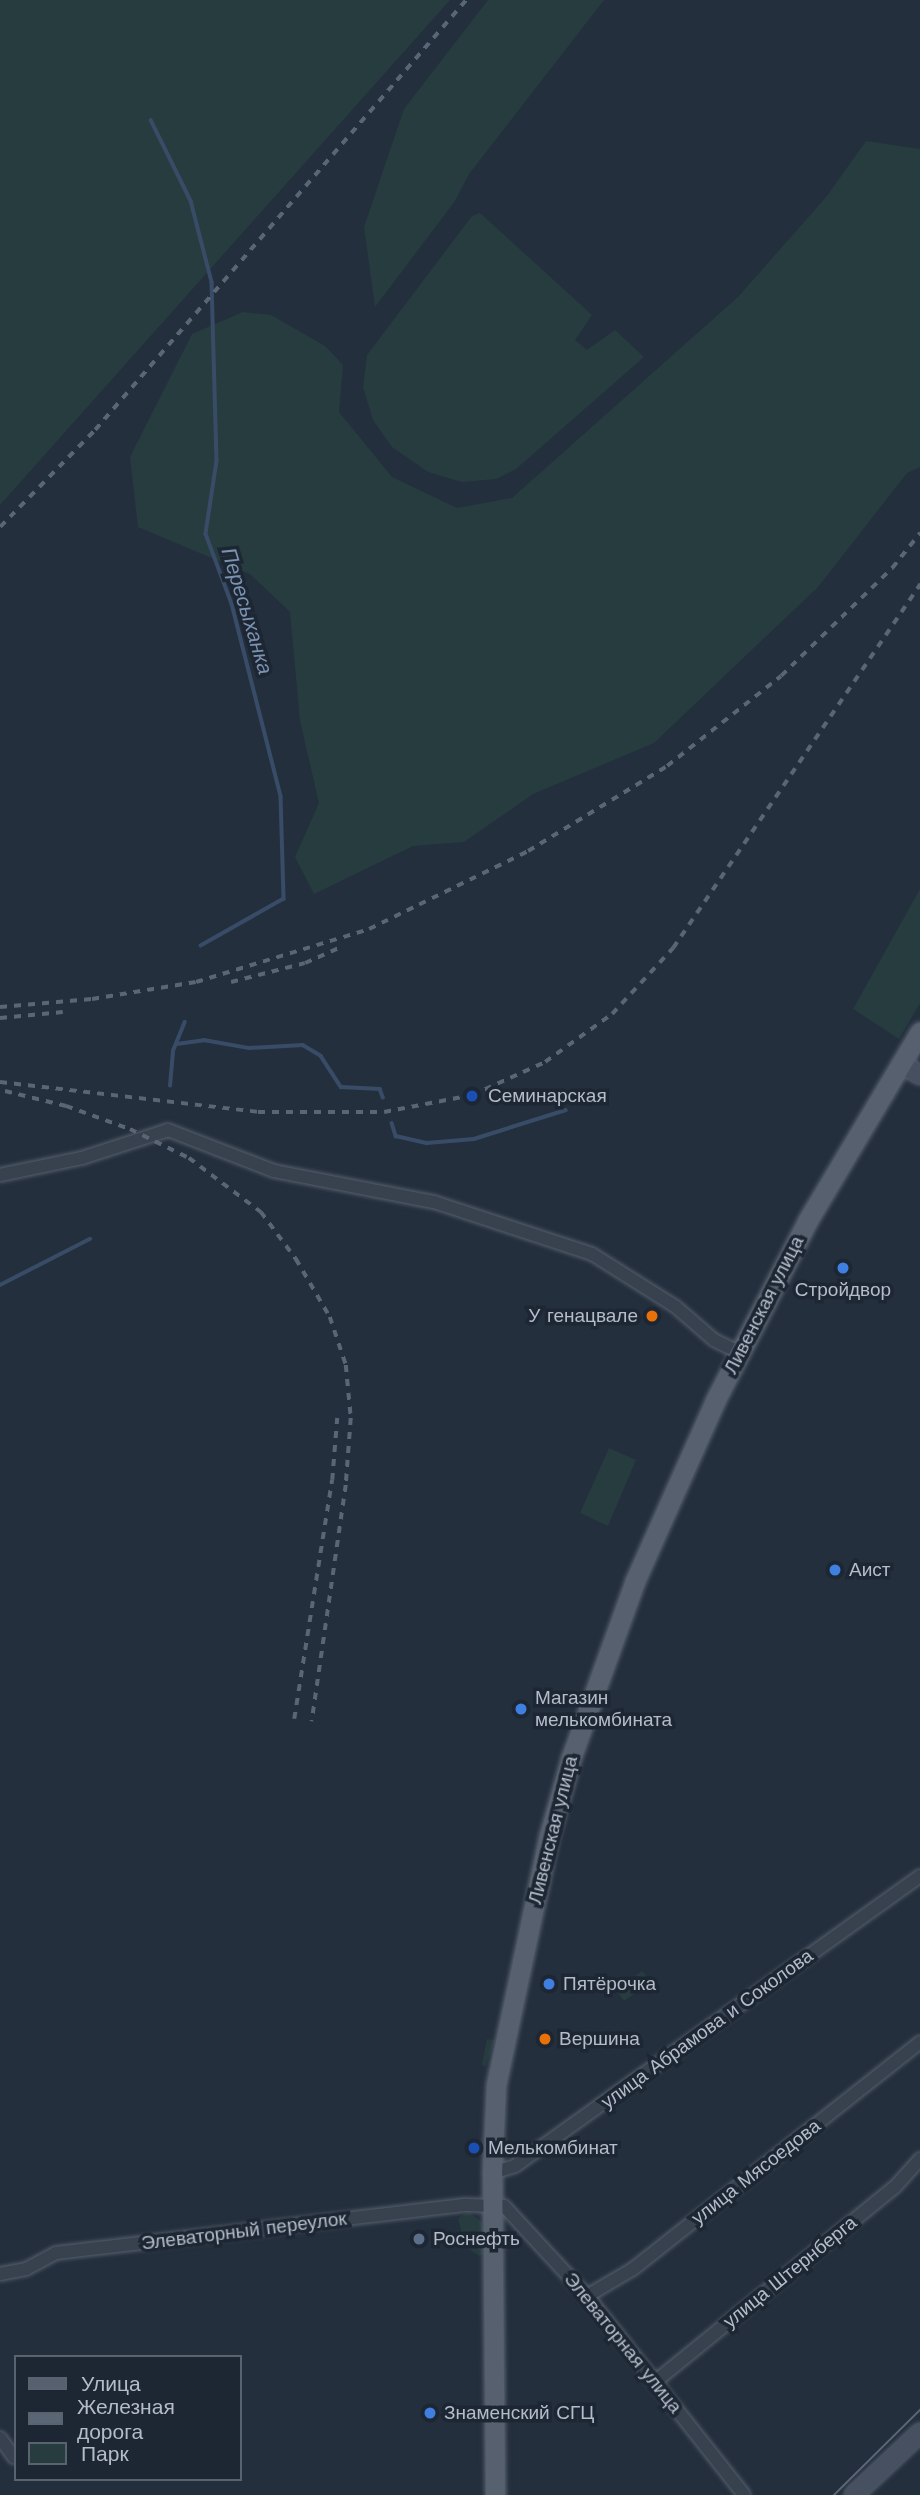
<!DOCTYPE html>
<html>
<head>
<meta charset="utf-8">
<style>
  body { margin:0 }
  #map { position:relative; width:920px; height:2495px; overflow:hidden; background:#242f3e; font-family:"Work Sans",sans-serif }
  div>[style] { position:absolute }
  .green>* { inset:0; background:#263c3f }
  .stream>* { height:3.5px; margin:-1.75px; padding:0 1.75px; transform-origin:1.75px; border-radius:1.75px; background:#394c67 }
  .roads { filter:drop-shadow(0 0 2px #565f6c) drop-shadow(0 0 2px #565f6c) }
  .street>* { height:12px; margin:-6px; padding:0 6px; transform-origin:6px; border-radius:6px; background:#38414e }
  .secondary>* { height:18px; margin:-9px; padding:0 9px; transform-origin:9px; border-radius:9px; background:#465061 }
  .primary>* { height:19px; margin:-9.5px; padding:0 9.5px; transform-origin:9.5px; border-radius:9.5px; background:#56606e }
  .tram>* { height:2px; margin:-1px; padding:0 1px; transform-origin:1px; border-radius:1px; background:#5a6575 }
  .rail>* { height:3.5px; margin-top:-1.75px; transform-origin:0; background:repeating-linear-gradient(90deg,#5a6575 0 7px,transparent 0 14px) }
  .dots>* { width:19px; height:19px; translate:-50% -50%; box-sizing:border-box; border:4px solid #1d2633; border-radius:50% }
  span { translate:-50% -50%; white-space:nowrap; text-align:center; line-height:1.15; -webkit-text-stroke:7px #1d2633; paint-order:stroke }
  .poi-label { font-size:19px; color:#b4bcc9 }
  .left { translate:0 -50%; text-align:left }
  .right { translate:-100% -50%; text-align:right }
  .street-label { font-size:19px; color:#b4bcc9 }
  .water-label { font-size:21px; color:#7c92b1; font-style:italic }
  .legend { position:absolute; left:14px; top:2355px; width:228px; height:126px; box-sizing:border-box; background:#1d2633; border:2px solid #59626f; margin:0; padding:9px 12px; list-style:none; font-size:21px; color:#b4bcc9 }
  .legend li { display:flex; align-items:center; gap:14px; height:35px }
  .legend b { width:35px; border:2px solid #59626f }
</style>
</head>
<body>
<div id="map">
  <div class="green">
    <i style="clip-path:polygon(0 0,450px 0,0 505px)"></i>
    <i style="clip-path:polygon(488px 0,604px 0,469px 174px,455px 201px,375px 307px,364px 227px,404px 109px)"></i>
    <i style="clip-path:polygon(866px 141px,920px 149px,920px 467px,907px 473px,818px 587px,654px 743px,533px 794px,464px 842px,413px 846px,314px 894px,295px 857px,319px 803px,300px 721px,290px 612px,250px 574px,138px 527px,130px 457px,192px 334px,243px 312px,271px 315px,325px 346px,343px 365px,339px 412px,392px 477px,457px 508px,512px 498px,738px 297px,827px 196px)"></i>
    <i style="clip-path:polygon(480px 213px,592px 315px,575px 340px,587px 350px,615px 330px,644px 357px,516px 469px,496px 479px,462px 482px,428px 472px,392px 447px,373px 420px,363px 387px,367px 355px,472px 216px)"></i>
    <i style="clip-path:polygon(920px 889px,920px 1003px,899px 1039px,853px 1009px)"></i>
    <i style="clip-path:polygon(609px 1448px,636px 1460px,608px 1526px,580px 1513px)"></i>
    <i style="clip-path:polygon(642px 1971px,651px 1982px,624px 2001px,616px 1990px)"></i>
    <i style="clip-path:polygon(487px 2039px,495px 2040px,485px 2067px,482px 2064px)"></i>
    <i style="clip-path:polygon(469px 2212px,483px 2223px,483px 2254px,479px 2256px,465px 2246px,458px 2218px)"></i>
  </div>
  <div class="stream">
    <i style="left:151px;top:120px;width:90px;rotate:63.7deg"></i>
    <i style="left:191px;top:201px;width:84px;rotate:75.5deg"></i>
    <i style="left:212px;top:282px;width:179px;rotate:88.4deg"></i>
    <i style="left:217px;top:461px;width:74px;rotate:98.6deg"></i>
    <i style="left:206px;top:534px;width:75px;rotate:69.6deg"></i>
    <i style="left:232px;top:604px;width:198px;rotate:75.7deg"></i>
    <i style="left:281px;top:796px;width:103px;rotate:88.3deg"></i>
    <i style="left:284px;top:899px;width:95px;rotate:150.5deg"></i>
    <i style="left:177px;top:1044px;width:27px;rotate:-8deg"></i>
    <i style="left:204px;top:1040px;width:46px;rotate:10.1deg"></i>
    <i style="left:249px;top:1048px;width:54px;rotate:-3.2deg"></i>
    <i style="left:303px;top:1045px;width:21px;rotate:31deg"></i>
    <i style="left:321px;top:1056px;width:37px;rotate:57deg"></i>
    <i style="left:341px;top:1087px;width:39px;rotate:3deg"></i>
    <i style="left:380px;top:1089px;width:9px;rotate:69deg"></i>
    <i style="left:170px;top:1086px;width:35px;rotate:-85deg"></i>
    <i style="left:173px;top:1051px;width:31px;rotate:-68deg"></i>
    <i style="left:392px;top:1123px;width:14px;rotate:73deg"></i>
    <i style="left:396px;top:1136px;width:32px;rotate:13deg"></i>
    <i style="left:427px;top:1143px;width:47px;rotate:-4.9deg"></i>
    <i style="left:474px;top:1139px;width:96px;rotate:-17.5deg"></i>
    <i style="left:0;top:1285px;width:101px;rotate:-27.1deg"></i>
  </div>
  <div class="roads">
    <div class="street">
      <i style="left:0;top:1175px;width:84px;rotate:-11.7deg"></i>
      <i style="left:82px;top:1158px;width:90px;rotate:-18deg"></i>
      <i style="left:168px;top:1130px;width:114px;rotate:21.1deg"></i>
      <i style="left:274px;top:1171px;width:163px;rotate:11deg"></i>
      <i style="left:434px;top:1202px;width:166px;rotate:18.2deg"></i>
      <i style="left:592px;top:1254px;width:99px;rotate:32.2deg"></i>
      <i style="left:676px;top:1307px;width:50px;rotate:41deg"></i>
      <i style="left:714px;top:1340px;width:28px;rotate:26deg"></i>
      <i style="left:492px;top:2173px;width:24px;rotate:-17deg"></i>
      <i style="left:515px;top:2166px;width:498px;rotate:-35.6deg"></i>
      <i style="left:0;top:2274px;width:26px;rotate:-11deg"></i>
      <i style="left:26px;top:2269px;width:34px;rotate:-28deg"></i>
      <i style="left:56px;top:2253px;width:413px;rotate:-6.7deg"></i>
      <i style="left:466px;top:2205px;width:38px;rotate:2deg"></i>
      <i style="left:504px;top:2206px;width:122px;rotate:47.3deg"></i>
      <i style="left:587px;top:2296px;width:253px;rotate:51.7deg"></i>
      <i style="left:587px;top:2296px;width:53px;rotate:-30.4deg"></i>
      <i style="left:633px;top:2269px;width:366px;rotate:-38.3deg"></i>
      <i style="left:656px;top:2381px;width:308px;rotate:-39.1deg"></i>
      <i style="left:895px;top:2187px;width:38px;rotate:-48deg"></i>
      <i style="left:0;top:2438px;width:24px;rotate:54deg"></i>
    </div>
    <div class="secondary">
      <i style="left:901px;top:1064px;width:22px;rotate:30deg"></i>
      <i style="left:854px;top:2495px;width:91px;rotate:-43.2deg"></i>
    </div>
    <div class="primary">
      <i style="left:495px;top:2495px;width:322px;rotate:-90.5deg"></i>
      <i style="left:492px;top:2173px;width:88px;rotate:-87.4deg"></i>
      <i style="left:496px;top:2085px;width:255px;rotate:-78deg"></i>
      <i style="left:549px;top:1836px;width:81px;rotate:-74.2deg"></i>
      <i style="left:571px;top:1758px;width:188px;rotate:-70.1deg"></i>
      <i style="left:635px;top:1581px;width:197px;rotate:-66deg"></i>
      <i style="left:715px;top:1401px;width:203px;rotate:-62.8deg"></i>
      <i style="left:808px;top:1220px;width:219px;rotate:-59.2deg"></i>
    </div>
  </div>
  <div class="tram">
    <i style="left:834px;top:2495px;width:121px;rotate:-44.7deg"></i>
  </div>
  <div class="rail">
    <i style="left:0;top:527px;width:136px;rotate:-45.6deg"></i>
    <i style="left:95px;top:430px;width:568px;rotate:-49.21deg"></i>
    <i style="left:231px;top:982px;width:76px;rotate:-14.4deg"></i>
    <i style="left:305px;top:963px;width:39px;rotate:-24deg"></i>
    <i style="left:0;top:1007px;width:92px;rotate:-5deg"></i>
    <i style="left:92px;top:999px;width:105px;rotate:-9.3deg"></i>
    <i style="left:196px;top:982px;width:181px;rotate:-17deg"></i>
    <i style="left:369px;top:929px;width:177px;rotate:-26.1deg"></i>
    <i style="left:528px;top:851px;width:163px;rotate:-31.4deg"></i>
    <i style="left:667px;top:766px;width:145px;rotate:-38.3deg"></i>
    <i style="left:781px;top:676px;width:155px;rotate:-44.2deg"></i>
    <i style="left:892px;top:568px;width:45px;rotate:-51.3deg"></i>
    <i style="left:0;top:1018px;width:63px;rotate:-5.4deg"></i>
    <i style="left:0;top:1082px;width:260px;rotate:6.6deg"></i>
    <i style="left:258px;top:1112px;width:126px"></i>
    <i style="left:384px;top:1112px;width:90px;rotate:-10.9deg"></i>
    <i style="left:472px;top:1095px;width:80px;rotate:-24.3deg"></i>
    <i style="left:545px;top:1062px;width:82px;rotate:-35.6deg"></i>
    <i style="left:612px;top:1014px;width:90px;rotate:-47.3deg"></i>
    <i style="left:673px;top:948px;width:440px;rotate:-55.8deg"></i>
    <i style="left:5px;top:1091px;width:63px;rotate:13.8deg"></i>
    <i style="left:66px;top:1106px;width:68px;rotate:19.8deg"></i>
    <i style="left:130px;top:1129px;width:66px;rotate:26.2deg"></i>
    <i style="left:189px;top:1158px;width:90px;rotate:36.9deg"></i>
    <i style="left:261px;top:1212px;width:59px;rotate:53.3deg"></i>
    <i style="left:296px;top:1259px;width:67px;rotate:59.6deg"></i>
    <i style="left:330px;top:1317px;width:51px;rotate:71.6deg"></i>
    <i style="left:346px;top:1365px;width:53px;rotate:84.6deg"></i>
    <i style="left:351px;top:1418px;width:67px;rotate:94.3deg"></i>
    <i style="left:346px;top:1485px;width:239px;rotate:98.2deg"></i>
    <i style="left:294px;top:1719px;width:242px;rotate:-81deg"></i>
    <i style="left:332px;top:1480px;width:62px;rotate:-85.4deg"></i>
  </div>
  <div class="dots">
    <i style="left:472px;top:1096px;background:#1a4fb4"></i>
    <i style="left:843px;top:1268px;background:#3f7fe0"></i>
    <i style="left:652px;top:1316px;background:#e8710a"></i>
    <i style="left:835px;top:1570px;background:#3f7fe0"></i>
    <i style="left:521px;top:1709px;background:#3f7fe0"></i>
    <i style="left:549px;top:1984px;background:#3f7fe0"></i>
    <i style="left:545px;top:2039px;background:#e8710a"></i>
    <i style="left:474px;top:2148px;background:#1a4fb4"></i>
    <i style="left:419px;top:2239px;background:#5c6f8a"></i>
    <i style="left:430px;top:2413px;background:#3f7fe0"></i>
  </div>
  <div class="poi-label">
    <span class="left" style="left:488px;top:1096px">Семинарская</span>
    <span style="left:843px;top:1290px">Стройдвор</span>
    <span class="right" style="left:638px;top:1316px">У генацвале</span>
    <span class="left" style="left:849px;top:1570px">Аист</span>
    <span class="left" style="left:535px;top:1709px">Магазин<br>мелькомбината</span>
    <span class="left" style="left:563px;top:1984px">Пятёрочка</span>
    <span class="left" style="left:559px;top:2039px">Вершина</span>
    <span class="left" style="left:488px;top:2148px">Мелькомбинат</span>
    <span class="left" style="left:433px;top:2239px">Роснефть</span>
    <span class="left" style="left:444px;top:2413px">Знаменский СГЦ</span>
  </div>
  <div class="street-label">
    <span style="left:764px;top:1305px;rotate:-63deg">Ливенская улица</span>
    <span style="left:553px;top:1830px;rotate:-76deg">Ливенская улица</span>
    <span style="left:707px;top:2029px;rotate:-36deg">улица Абрамова и Соколова</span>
    <span style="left:756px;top:2172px;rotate:-38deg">улица Мясоедова</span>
    <span style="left:244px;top:2231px;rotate:-7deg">Элеваторный переулок</span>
    <span style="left:790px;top:2272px;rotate:-39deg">улица Штернберга</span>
    <span style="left:623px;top:2343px;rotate:51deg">Элеваторная улица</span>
  </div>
  <div class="water-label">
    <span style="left:247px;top:611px;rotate:73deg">Пересыханка</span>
  </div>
  <ul class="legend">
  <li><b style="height:9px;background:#56606e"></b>Улица</li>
  <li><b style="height:9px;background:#5a6575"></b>Железная дорога</li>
  <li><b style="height:19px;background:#263c3f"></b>Парк</li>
  </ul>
</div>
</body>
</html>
